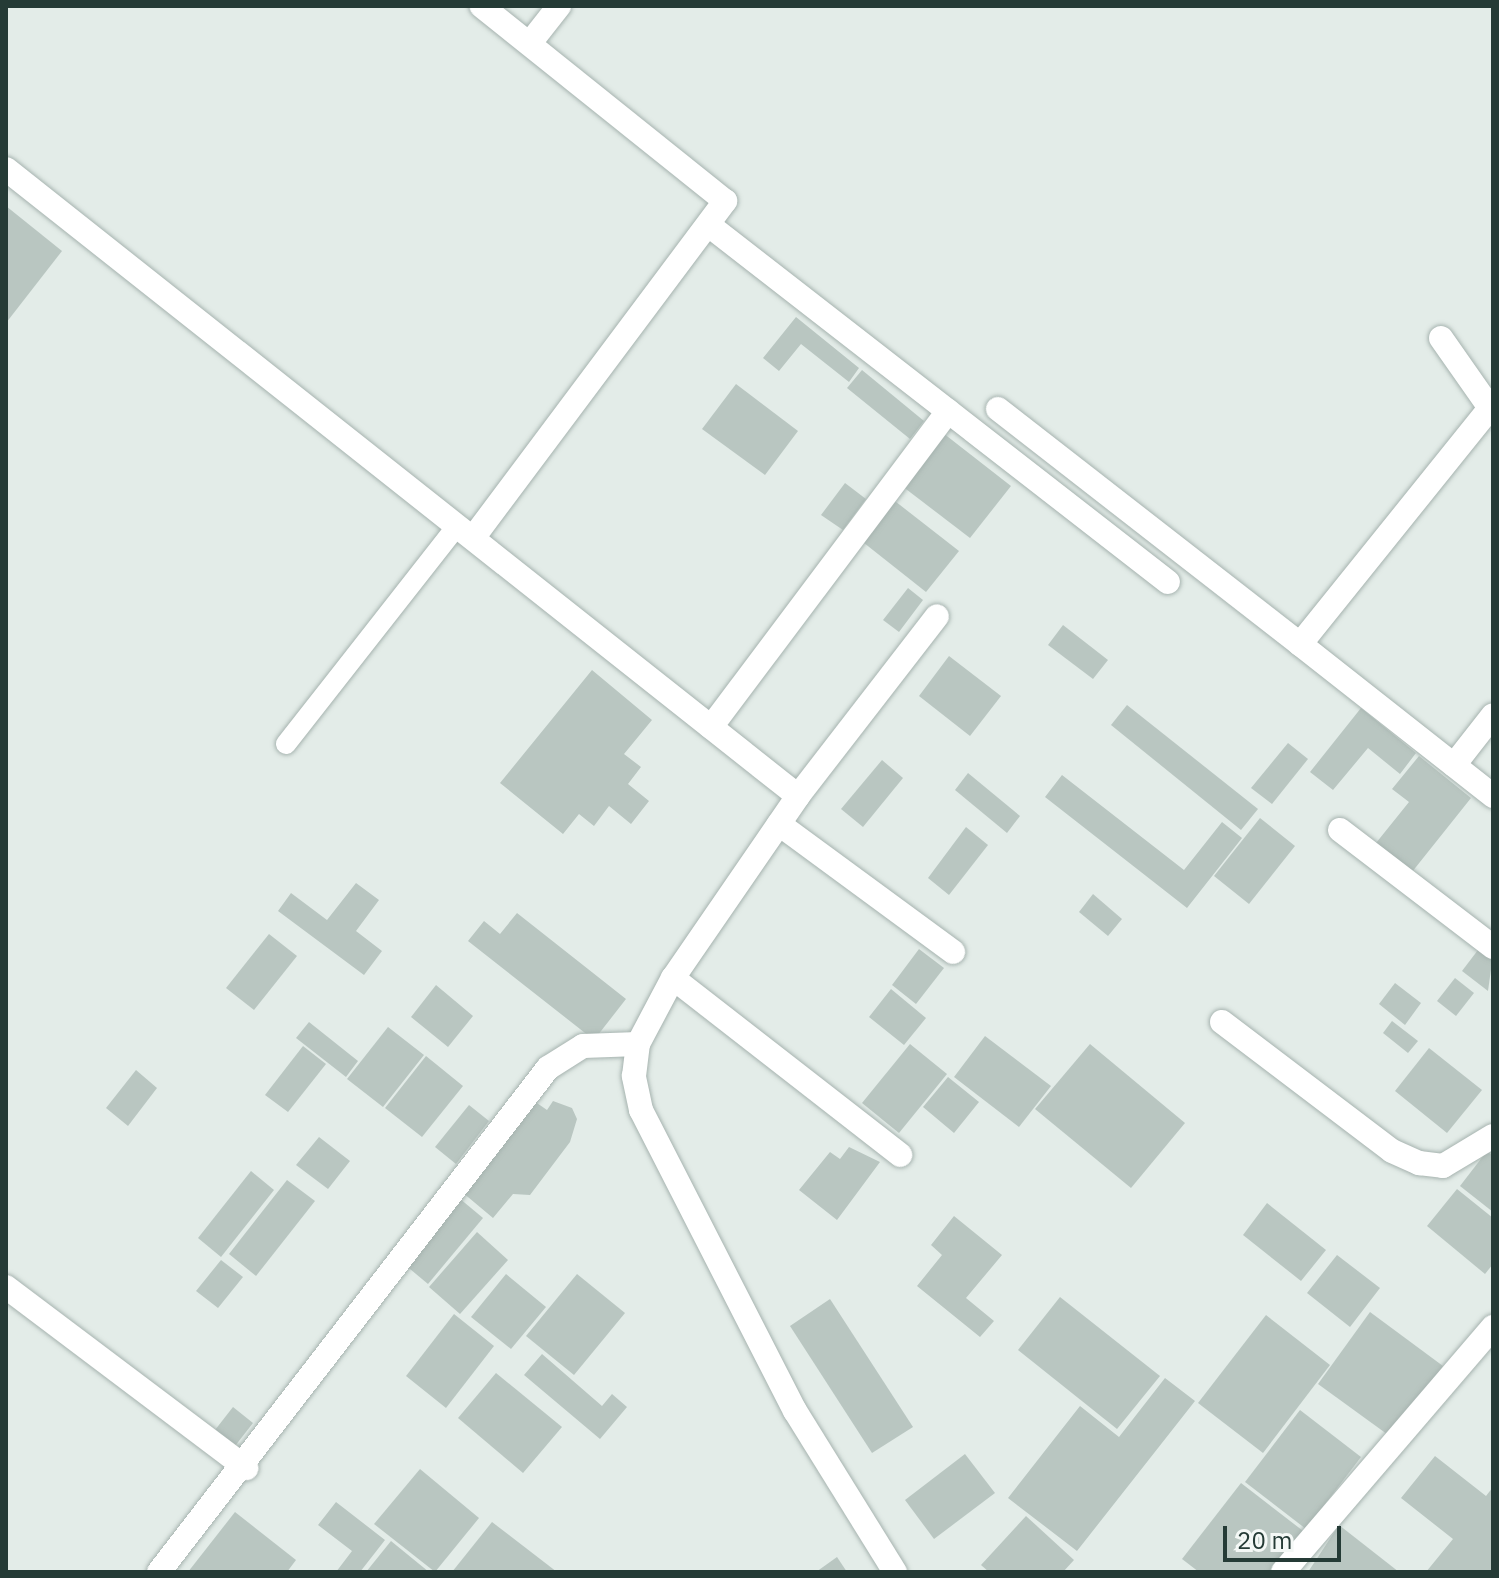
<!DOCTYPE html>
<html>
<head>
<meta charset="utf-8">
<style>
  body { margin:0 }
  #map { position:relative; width:1499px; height:1578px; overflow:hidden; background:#e3ece8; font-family:"IBM Plex Sans",sans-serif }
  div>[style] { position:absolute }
  .building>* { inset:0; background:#b9c6c1 }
  .roads { filter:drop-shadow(0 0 2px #a6b3af) drop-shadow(0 0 2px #a6b3af) }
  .service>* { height:20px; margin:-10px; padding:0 10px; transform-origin:10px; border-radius:10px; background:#fff }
  .minor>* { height:24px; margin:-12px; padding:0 12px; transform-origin:12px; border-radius:12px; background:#fff }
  span { translate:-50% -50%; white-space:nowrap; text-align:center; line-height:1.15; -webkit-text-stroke:6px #f4f8f6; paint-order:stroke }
  .frame { position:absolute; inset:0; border:8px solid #253b36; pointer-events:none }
  .scale { position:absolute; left:1223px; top:1526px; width:118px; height:36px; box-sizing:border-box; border:4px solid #253b36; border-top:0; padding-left:10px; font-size:24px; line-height:28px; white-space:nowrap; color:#253b36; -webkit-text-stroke:6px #f4f8f6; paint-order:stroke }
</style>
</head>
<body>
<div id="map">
  <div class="building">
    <i style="clip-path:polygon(6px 206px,62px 251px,6px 323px)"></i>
    <i style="clip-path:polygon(796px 317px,859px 368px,849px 382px,801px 344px,779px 371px,763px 358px)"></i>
    <i style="clip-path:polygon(862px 370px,924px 421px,910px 439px,847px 388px)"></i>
    <i style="clip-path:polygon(736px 384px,798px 431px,765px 475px,702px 429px)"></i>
    <i style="clip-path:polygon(943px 433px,1011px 486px,970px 538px,902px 486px)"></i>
    <i style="clip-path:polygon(845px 483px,866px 499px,843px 530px,821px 515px)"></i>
    <i style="clip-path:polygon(891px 498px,959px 551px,926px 592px,859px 539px)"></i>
    <i style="clip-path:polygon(908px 588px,923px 600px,899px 632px,883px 620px)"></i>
    <i style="clip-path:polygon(1063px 625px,1108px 660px,1093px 679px,1048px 645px)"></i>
    <i style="clip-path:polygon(949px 656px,1001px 696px,970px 736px,919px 696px)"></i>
    <i style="clip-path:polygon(592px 670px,652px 720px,624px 754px,641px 767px,628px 784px,649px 801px,631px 824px,609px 806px,594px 826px,579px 814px,563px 834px,500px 783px)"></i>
    <i style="clip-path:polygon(1127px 705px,1258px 809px,1241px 830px,1111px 725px)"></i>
    <i style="clip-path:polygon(1361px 708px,1416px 753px,1400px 774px,1368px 748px,1333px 790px,1310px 772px)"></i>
    <i style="clip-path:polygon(1288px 743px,1308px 759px,1272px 804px,1251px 788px)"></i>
    <i style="clip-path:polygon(1419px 756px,1471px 798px,1412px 872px,1376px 843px,1409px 802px,1392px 789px)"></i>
    <i style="clip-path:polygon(882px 760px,903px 778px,863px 827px,841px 809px)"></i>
    <i style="clip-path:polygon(968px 773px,1020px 816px,1007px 833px,955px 790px)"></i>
    <i style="clip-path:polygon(1062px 775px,1184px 870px,1222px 822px,1242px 838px,1187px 908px,1045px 797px)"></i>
    <i style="clip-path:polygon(1260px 818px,1295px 846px,1249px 904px,1214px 876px)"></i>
    <i style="clip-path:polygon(966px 827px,988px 845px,949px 895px,928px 878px)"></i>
    <i style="clip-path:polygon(356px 883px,379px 900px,356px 931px,382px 951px,364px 975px,278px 911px,291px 893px,327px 920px)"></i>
    <i style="clip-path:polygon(1093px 894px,1122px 919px,1108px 936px,1079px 912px)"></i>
    <i style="clip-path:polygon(517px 913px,626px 999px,594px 1040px,468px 941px,484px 921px,500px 934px)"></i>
    <i style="clip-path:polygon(269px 934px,297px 956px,254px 1010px,226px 988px)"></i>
    <i style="clip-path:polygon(1481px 946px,1493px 955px,1488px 991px,1462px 971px)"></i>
    <i style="clip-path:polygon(919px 949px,944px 968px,916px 1004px,892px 985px)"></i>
    <i style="clip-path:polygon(1455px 978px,1474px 993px,1456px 1016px,1437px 1001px)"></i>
    <i style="clip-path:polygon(1395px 983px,1421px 1003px,1405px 1025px,1379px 1004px)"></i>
    <i style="clip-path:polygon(436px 985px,473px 1016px,448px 1047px,411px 1017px)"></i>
    <i style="clip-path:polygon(891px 989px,926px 1018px,904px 1045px,869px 1017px)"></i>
    <i style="clip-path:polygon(1392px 1021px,1418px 1041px,1408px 1053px,1383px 1033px)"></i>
    <i style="clip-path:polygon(309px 1022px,358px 1061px,346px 1077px,296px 1038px)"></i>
    <i style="clip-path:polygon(388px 1027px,424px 1055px,383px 1107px,347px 1079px)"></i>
    <i style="clip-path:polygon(985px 1036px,1051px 1086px,1019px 1127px,954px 1077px)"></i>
    <i style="clip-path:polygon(910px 1044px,947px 1074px,899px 1133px,862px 1103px)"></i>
    <i style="clip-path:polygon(1090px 1044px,1185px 1123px,1131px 1188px,1035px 1109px)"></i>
    <i style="clip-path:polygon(303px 1046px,326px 1064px,288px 1112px,265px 1095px)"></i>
    <i style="clip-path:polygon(1429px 1048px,1482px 1090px,1447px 1133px,1395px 1091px)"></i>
    <i style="clip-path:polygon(426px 1056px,463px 1086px,422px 1137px,385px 1108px)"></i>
    <i style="clip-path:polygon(136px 1070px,157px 1088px,128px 1126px,106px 1108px)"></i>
    <i style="clip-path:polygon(948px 1077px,979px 1102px,954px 1133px,923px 1107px)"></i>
    <i style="clip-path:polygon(534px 1101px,547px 1110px,553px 1101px,572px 1108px,577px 1119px,570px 1142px,530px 1195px,513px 1194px,493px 1218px,462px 1192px)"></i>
    <i style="clip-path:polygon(469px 1105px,489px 1121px,456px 1164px,435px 1147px)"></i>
    <i style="clip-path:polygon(319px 1137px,350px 1161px,328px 1189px,296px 1165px)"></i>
    <i style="clip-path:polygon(849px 1147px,880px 1162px,837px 1220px,799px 1190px,830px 1152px,840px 1159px)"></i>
    <i style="clip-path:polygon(1487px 1151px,1493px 1156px,1493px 1212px,1460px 1186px)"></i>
    <i style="clip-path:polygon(251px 1171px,274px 1190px,221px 1257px,198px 1238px)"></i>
    <i style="clip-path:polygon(287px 1180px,315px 1201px,256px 1276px,229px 1254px)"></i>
    <i style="clip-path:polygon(1457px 1189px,1493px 1218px,1493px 1264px,1485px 1274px,1427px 1226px)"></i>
    <i style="clip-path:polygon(459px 1198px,483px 1218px,428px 1284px,404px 1264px)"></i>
    <i style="clip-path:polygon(1267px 1203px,1326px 1250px,1301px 1281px,1243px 1235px)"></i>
    <i style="clip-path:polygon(954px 1216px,1002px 1255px,966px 1298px,994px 1321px,980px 1337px,917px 1286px,942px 1255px,931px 1245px)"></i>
    <i style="clip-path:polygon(477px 1232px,508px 1260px,460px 1314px,429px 1287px)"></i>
    <i style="clip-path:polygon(1337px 1255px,1380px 1288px,1350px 1327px,1307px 1293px)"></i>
    <i style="clip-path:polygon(221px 1260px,243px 1277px,218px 1308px,196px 1291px)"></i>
    <i style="clip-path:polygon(506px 1274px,546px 1307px,511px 1349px,471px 1317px)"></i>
    <i style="clip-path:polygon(577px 1274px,625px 1313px,574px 1375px,526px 1336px)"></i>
    <i style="clip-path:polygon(1060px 1297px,1160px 1376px,1117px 1429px,1018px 1350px)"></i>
    <i style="clip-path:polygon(830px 1299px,913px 1427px,872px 1453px,790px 1326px)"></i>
    <i style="clip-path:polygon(1370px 1312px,1443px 1366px,1391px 1437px,1318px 1384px)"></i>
    <i style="clip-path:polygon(454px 1314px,494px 1346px,446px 1408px,406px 1376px)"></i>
    <i style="clip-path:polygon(1266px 1315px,1330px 1365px,1263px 1453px,1198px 1403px)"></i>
    <i style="clip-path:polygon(542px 1354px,602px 1406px,612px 1394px,627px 1407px,600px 1439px,524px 1375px)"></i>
    <i style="clip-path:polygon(496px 1373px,562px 1427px,523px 1473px,458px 1418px)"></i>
    <i style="clip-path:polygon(1165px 1378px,1195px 1401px,1077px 1551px,1008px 1498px,1080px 1406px,1119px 1437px)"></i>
    <i style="clip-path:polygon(233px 1407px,253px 1423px,235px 1446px,215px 1430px)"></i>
    <i style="clip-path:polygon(1300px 1410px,1361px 1457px,1306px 1529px,1245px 1482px)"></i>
    <i style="clip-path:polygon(965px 1454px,995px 1493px,934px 1539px,905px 1500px)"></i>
    <i style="clip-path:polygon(1435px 1456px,1486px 1496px,1493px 1487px,1493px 1572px,1426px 1572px,1453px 1539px,1401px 1498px)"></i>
    <i style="clip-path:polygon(420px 1469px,479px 1518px,435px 1572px,374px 1524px)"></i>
    <i style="clip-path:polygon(1241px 1483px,1307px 1534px,1277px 1572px,1199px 1572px,1182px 1559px)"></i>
    <i style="clip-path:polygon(336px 1502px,385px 1540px,360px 1572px,336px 1572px,352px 1551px,318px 1525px)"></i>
    <i style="clip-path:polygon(235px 1512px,296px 1560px,287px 1572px,188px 1572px)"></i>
    <i style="clip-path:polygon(1026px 1516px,1074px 1560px,1063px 1572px,989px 1572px,981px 1565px)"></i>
    <i style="clip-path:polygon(492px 1522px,557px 1572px,452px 1572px)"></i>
    <i style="clip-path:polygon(1339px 1525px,1399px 1572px,1308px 1572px)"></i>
    <i style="clip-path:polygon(391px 1541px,429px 1572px,366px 1572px)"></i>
    <i style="clip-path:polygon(837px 1557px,847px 1572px,816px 1572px)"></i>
  </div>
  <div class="roads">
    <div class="service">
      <i style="left:286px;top:744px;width:277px;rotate:-51.9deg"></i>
    </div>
    <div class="minor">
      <i style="left:530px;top:43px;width:47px;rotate:-51.9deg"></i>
      <i style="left:6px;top:169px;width:1010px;rotate:38.37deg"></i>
      <i style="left:710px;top:226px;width:580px;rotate:37.86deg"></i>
      <i style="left:1441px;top:338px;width:85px;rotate:55deg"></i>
      <i style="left:1490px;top:408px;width:303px;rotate:128.8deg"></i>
      <i style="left:1300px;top:644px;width:246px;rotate:38.2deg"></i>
      <i style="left:998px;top:409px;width:383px;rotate:37.9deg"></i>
      <i style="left:473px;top:538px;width:421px;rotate:-53.2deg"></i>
      <i style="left:725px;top:201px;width:312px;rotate:-141.3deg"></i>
      <i style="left:711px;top:727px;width:395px;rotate:-53.1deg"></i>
      <i style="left:1454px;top:765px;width:63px;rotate:-52deg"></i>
      <i style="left:779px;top:824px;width:216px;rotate:36.3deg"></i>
      <i style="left:1340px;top:830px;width:193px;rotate:37.4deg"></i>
      <i style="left:673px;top:978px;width:288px;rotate:37.9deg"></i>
      <i style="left:1222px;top:1022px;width:213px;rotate:37.2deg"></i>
      <i style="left:1392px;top:1151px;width:30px;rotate:24deg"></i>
      <i style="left:1419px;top:1163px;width:24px;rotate:7deg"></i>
      <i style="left:1443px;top:1166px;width:58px;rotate:-31deg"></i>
      <i style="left:6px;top:1287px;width:301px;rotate:37deg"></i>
      <i style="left:159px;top:1572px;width:637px;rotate:-52.34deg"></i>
      <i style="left:548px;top:1068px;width:41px;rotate:-32.2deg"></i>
      <i style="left:583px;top:1046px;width:55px;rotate:-2.1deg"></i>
      <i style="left:895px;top:1572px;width:190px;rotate:-121.8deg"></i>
      <i style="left:795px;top:1411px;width:338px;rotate:-117.1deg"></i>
      <i style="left:641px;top:1110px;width:35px;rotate:-102deg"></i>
      <i style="left:634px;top:1076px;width:32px;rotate:-83deg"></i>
      <i style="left:638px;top:1044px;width:75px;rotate:-62.1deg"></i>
      <i style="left:673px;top:978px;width:221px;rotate:-55.5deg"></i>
      <i style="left:798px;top:796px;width:227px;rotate:-52.3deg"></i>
      <i style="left:1283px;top:1572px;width:323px;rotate:-49.4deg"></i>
    </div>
  </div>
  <div class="frame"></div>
  <div class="scale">20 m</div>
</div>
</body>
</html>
